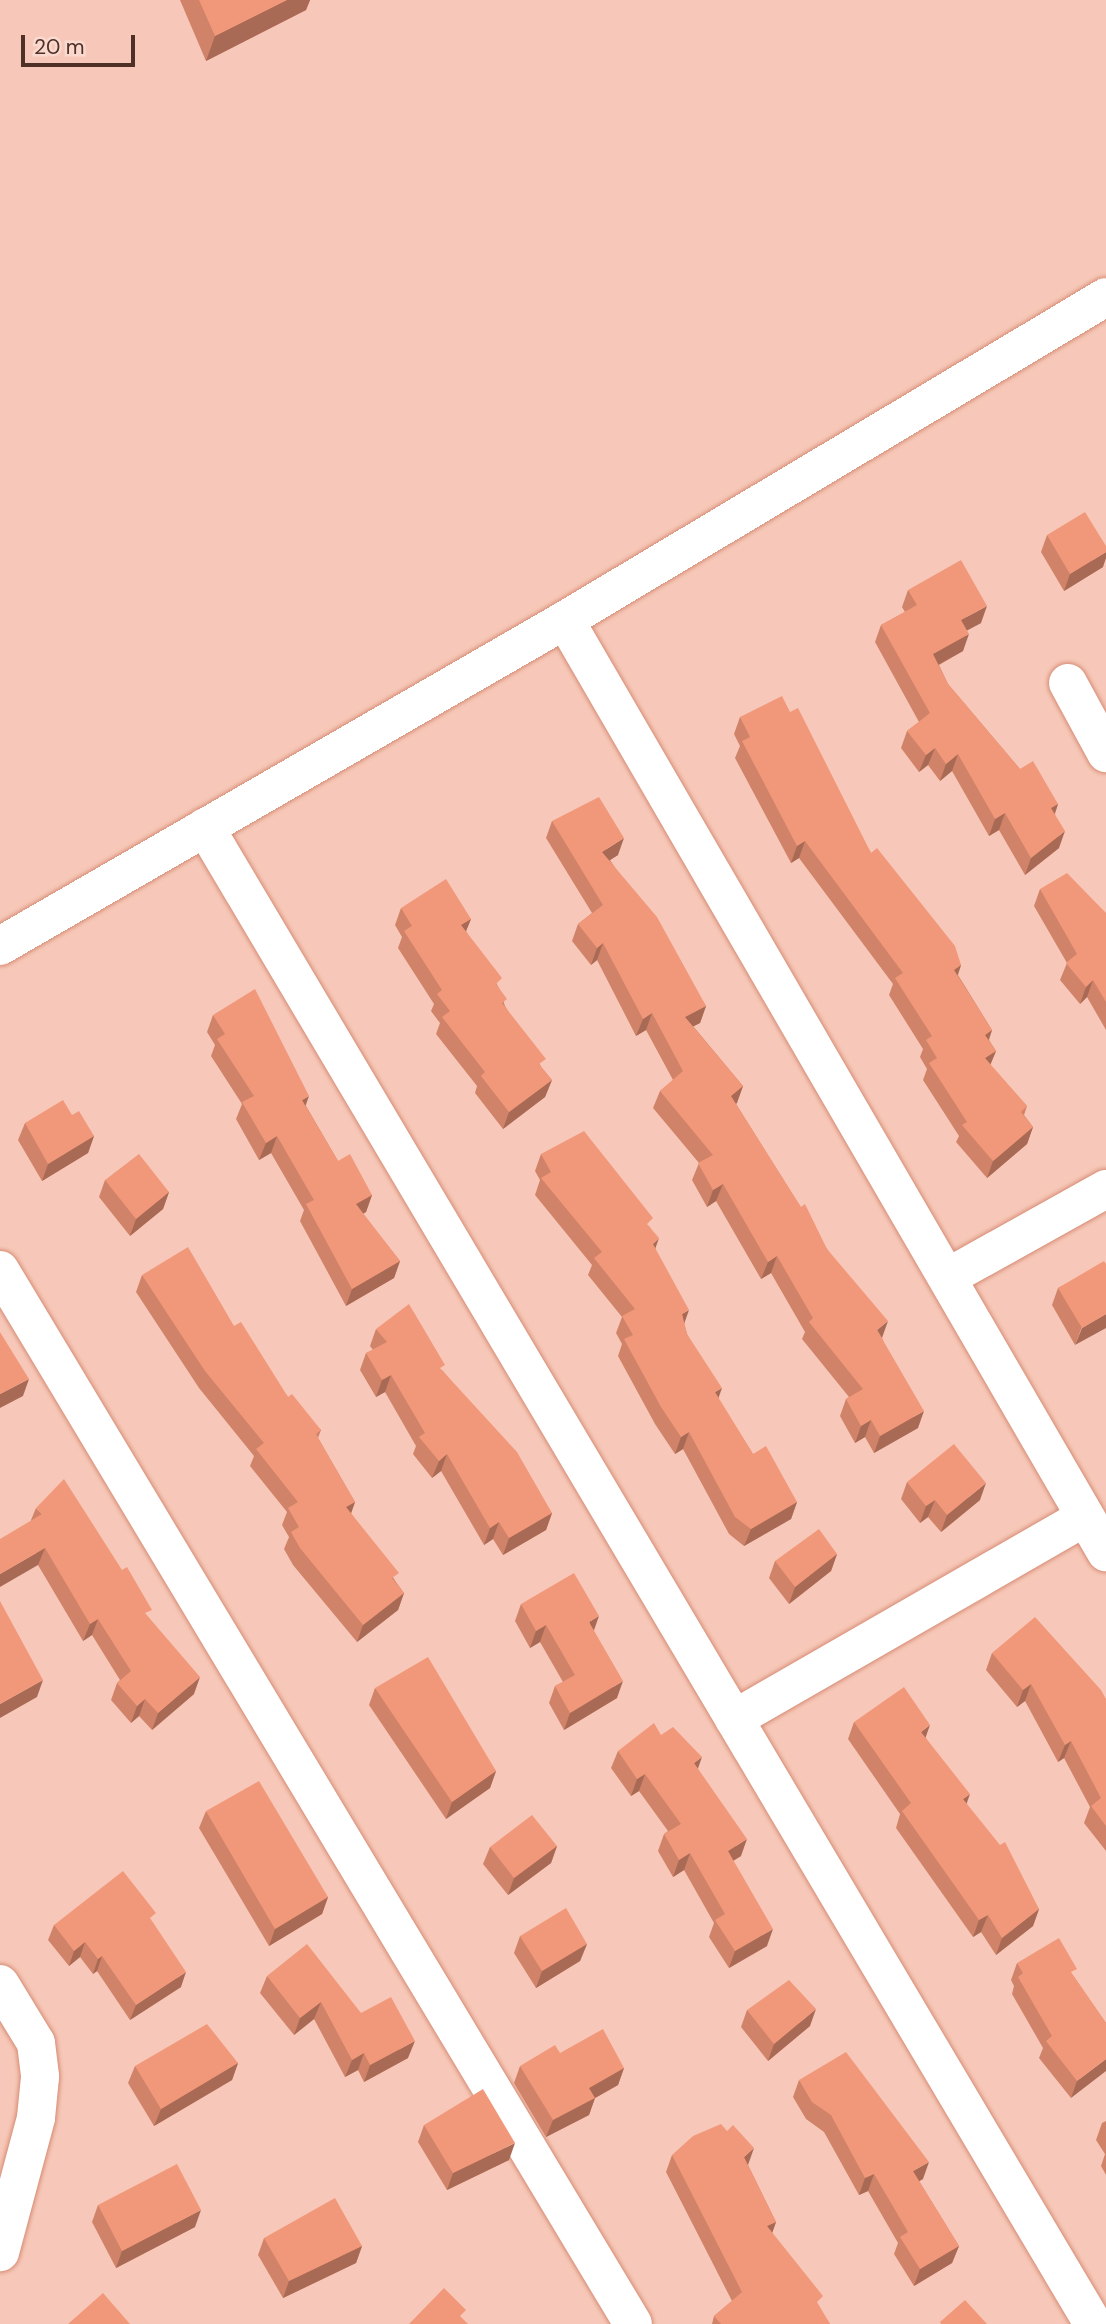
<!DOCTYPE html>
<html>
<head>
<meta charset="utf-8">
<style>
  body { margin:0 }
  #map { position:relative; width:1106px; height:2324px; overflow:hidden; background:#f7c8b9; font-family:"DM Sans",sans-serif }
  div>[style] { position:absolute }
  .roads { filter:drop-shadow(0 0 2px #d68c74) drop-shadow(0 0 2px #d68c74) }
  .minor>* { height:38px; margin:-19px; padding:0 19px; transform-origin:19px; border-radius:19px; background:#fff }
  .wall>* { inset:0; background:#d08369 }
  .shaded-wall>* { inset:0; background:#a96a55 }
  .building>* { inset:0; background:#f2987a }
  span { translate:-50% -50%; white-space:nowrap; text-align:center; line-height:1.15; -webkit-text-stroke:5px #fad9cf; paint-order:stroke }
  .scale { position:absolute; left:21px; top:35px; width:114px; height:32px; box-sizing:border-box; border:4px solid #4f3026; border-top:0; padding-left:9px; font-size:21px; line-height:24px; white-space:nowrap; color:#4f3026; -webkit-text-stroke:5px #fad9cf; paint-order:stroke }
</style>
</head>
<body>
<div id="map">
  <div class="roads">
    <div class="minor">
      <i style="left:565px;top:620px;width:1078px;rotate:59.87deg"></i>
      <i style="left:1068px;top:683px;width:80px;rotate:61.5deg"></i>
      <i style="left:205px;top:827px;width:1741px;rotate:59.32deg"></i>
      <i style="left:0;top:946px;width:652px;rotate:-29.98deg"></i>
      <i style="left:565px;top:620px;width:630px;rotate:-30.84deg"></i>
      <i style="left:0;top:1270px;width:1229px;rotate:59.01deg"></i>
      <i style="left:948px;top:1277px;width:181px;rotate:-29.1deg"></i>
      <i style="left:734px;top:1719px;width:405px;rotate:-29.9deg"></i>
      <i style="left:0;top:1984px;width:69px;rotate:58.6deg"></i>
      <i style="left:36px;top:2043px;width:34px;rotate:83deg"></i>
      <i style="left:40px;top:2077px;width:41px;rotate:95.6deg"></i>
      <i style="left:36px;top:2118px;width:139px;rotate:105deg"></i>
    </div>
  </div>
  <div class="wall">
    <i style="clip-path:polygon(180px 0,310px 0,306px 10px,206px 61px)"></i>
    <i style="clip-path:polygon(1047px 535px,1103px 567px,1064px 591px,1041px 552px)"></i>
    <i style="clip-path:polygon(908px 590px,981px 623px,967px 630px,963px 651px,939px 665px,948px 684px,1020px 769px,1058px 804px,1055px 814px,1059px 848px,1025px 875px,999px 830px,989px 836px,952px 771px,940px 781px,928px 765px,919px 772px,901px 748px,907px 731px,919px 722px,875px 642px,881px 625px,905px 612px,902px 607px)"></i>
    <i style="clip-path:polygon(790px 712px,871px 853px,961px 965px,958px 975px,992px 1030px,989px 1040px,996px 1051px,990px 1065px,1027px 1106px,1024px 1115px,1033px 1127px,1027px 1144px,987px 1178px,956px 1142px,959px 1136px,923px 1080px,927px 1069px,920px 1057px,923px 1049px,889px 995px,893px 984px,799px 858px,791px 863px,735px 758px,740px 746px,734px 734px,740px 717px)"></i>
    <i style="clip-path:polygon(552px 821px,618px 855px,610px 860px,706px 1006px,700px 1023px,693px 1026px,743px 1086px,736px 1104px,827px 1249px,882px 1338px,918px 1428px,874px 1453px,865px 1437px,855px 1443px,840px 1416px,846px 1399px,849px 1397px,802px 1339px,805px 1332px,771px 1273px,761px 1279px,716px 1201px,707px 1207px,692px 1180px,699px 1163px,653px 1108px,660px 1091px,673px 1080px,646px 1030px,636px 1036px,597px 960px,591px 965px,572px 941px,578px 924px,592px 913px,546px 838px)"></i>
    <i style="clip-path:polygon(1040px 889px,1106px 913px,1106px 1030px,1087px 997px,1080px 1004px,1060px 980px,1067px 963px,1034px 906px)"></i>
    <i style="clip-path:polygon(401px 908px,471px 919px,466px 931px,499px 988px,505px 1006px,542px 1068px,552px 1080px,545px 1097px,503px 1129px,475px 1093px,477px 1086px,436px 1034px,440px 1023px,431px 1011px,434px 1004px,398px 948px,402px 937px,395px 925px)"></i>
    <i style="clip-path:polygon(213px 1015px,306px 1106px,338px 1161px,372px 1195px,366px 1212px,363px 1214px,400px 1261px,394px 1278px,346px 1306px,300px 1221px,304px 1210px,271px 1153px,259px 1160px,236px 1119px,242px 1104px,211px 1056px,215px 1045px,207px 1032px)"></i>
    <i style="clip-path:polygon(72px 1115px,94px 1136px,88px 1153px,42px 1181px,18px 1140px,25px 1123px)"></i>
    <i style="clip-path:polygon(541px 1154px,650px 1227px,655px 1249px,684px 1323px,687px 1334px,718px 1398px,753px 1454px,797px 1502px,791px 1519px,744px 1546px,729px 1534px,683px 1449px,675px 1454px,655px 1424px,618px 1356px,622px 1344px,616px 1333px,622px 1317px,588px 1275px,592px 1265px,535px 1195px,540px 1180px,535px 1171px)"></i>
    <i style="clip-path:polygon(105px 1180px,169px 1192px,163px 1209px,130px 1236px,99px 1197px)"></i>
    <i style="clip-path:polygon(1106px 1264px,1075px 1345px,1052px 1305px,1058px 1288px)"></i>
    <i style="clip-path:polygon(142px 1275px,234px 1326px,288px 1397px,321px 1430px,318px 1438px,355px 1502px,351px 1513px,396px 1582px,404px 1593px,398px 1610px,357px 1642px,293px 1565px,284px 1549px,289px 1537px,282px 1525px,287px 1512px,250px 1466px,254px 1456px,199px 1388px,136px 1292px)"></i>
    <i style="clip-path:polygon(376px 1329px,443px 1371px,552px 1513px,546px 1530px,503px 1555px,493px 1539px,484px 1545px,441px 1471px,432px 1478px,413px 1454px,416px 1446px,385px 1392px,376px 1397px,360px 1370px,366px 1353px,373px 1350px,370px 1346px)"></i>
    <i style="clip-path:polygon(907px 1482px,980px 1500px,941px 1532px,928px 1517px,920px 1523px,901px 1499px)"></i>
    <i style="clip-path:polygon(36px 1508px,149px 1618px,194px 1694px,152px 1730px,139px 1716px,131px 1723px,111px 1700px,117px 1683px,120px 1680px,92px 1635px,83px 1641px,38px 1565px,31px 1520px)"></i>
    <i style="clip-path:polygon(837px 1554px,831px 1571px,789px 1604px,769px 1578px,775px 1561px)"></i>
    <i style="clip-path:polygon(521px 1604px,594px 1631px,617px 1698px,564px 1730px,549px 1703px,555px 1686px,563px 1682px,540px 1642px,530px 1648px,515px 1621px)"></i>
    <i style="clip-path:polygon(992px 1653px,1106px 1699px,1106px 1851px,1084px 1823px,1090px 1807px,1064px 1758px,1058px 1762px,1025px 1701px,1017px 1707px,986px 1670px)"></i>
    <i style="clip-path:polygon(375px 1688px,496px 1771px,490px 1788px,446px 1819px,369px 1705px)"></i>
    <i style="clip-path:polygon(854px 1722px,926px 1738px,966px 1804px,1039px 1909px,1033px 1926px,996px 1955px,981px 1932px,973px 1937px,896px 1828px,900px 1814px,848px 1739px)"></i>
    <i style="clip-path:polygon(661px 1735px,698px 1769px,741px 1856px,733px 1861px,767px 1946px,729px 1968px,709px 1937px,714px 1923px,684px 1870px,673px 1877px,658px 1851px,664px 1834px,668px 1831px,639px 1791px,631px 1796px,611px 1768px,618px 1751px)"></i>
    <i style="clip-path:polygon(206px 1811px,328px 1897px,322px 1914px,269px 1946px,199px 1828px)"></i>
    <i style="clip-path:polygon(557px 1846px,551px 1863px,508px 1895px,483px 1864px,490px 1847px)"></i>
    <i style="clip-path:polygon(153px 1923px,181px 1987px,130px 2020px,97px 1971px,93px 1974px,80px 1957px,69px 1966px,48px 1940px,54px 1925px)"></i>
    <i style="clip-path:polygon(520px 1936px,587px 1944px,580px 1961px,536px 1988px,514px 1953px)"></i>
    <i style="clip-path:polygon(1017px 1963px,1074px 1977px,1106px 2023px,1071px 2098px,1039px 2058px,1043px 2048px,1012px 1994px,1014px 1986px,1011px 1980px)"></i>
    <i style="clip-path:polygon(267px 1976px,361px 2013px,408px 2058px,364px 2082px,358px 2070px,345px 2077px,314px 2019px,294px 2035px,260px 1993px)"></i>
    <i style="clip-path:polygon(747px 2010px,810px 2026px,768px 2061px,741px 2027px)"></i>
    <i style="clip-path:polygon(238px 2063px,232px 2080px,154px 2126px,128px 2083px,135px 2066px)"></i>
    <i style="clip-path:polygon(520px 2066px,624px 2068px,618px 2085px,595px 2098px,589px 2115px,546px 2137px,514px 2083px)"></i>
    <i style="clip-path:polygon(799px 2080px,923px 2179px,919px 2181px,959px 2246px,952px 2263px,914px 2286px,894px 2254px,898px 2243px,868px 2191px,859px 2195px,824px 2132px,806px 2119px,793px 2097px)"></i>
    <i style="clip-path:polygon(1106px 2121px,1106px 2175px,1101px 2166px,1105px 2154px,1096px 2140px,1102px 2123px)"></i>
    <i style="clip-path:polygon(424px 2125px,509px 2160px,447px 2190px,418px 2142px)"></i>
    <i style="clip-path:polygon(672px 2155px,748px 2165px,776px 2222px,772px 2233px,830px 2324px,712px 2324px,714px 2316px,732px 2301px,666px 2172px)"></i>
    <i style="clip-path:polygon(98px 2205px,195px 2227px,116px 2268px,92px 2222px)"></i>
    <i style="clip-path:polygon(264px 2238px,362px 2246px,356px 2263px,283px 2298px,258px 2255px)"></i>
  </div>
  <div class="shaded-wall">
    <i style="clip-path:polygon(287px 0,310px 0,306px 10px,206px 61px,215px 36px)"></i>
    <i style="clip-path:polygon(1106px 552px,1106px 558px,1103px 567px,1064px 591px,1070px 574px)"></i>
    <i style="clip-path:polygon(987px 606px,981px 623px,955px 637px,961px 620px)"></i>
    <i style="clip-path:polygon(969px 634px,963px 651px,927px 671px,933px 654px)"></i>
    <i style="clip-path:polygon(935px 748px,928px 765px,919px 772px,926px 755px)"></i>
    <i style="clip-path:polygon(958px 754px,952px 771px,940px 781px,946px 764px)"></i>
    <i style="clip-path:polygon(1058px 804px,1052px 821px,1051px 808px)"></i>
    <i style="clip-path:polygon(1005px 813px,999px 830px,989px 836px,995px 819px)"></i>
    <i style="clip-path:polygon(1065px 831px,1059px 848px,1025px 875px,1031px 858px)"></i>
    <i style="clip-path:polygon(624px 838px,618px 855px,596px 869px,602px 852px)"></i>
    <i style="clip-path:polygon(805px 841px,799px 858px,791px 863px,797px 846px)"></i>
    <i style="clip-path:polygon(471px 919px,464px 936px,461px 925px)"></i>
    <i style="clip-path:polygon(603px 943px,597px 960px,591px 965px,597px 948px)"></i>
    <i style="clip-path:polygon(961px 965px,955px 982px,954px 970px)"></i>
    <i style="clip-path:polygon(1093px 980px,1087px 997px,1080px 1004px,1086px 987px)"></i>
    <i style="clip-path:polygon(706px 1006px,700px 1023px,679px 1034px,685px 1017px)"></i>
    <i style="clip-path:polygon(652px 1013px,646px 1030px,636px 1036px,643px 1019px)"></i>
    <i style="clip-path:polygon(992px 1030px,986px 1047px,985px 1035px)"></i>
    <i style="clip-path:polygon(996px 1051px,989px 1068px,985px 1058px)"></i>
    <i style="clip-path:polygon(552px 1080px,545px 1097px,503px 1129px,509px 1112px)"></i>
    <i style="clip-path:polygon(743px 1086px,737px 1103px,725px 1113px,731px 1096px)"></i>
    <i style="clip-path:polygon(309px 1096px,303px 1113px,302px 1100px)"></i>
    <i style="clip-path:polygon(1033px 1127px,1027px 1144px,987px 1178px,993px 1161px)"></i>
    <i style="clip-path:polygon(94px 1136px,88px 1153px,42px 1181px,48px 1164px)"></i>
    <i style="clip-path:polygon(277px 1136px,271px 1153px,259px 1160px,266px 1143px)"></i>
    <i style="clip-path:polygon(723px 1184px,716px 1201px,707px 1207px,713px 1190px)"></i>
    <i style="clip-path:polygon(169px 1192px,163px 1209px,130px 1236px,136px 1219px)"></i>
    <i style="clip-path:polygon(372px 1195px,366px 1212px,350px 1221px,356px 1204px)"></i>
    <i style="clip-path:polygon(659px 1238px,653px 1255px,653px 1244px)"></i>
    <i style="clip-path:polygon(777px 1256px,771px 1273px,761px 1279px,768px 1262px)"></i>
    <i style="clip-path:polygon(400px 1261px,394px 1278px,346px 1306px,352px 1289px)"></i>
    <i style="clip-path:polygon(689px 1310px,683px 1327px,682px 1314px)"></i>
    <i style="clip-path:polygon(1106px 1314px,1106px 1328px,1075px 1345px,1082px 1328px)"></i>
    <i style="clip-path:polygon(888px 1321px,882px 1338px,877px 1330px)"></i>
    <i style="clip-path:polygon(391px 1375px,385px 1392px,376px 1397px,382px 1380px)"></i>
    <i style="clip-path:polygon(29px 1379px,23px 1396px,0 1408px,0 1394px)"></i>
    <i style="clip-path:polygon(722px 1388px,716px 1405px,715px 1392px)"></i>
    <i style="clip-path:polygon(924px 1411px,918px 1428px,874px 1453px,880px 1436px)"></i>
    <i style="clip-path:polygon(871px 1420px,865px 1437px,855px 1443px,861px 1426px)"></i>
    <i style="clip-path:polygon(689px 1432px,683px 1449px,675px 1454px,681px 1437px)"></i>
    <i style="clip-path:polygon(447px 1454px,441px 1471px,432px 1478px,439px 1461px)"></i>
    <i style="clip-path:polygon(986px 1483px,980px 1500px,941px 1532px,947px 1515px)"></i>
    <i style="clip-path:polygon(935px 1500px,928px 1517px,920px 1523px,926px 1506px)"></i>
    <i style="clip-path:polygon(355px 1502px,349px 1519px,346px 1507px)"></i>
    <i style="clip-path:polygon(797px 1502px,791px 1519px,744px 1546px,751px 1529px)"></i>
    <i style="clip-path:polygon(552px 1513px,546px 1530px,503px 1555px,509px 1538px)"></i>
    <i style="clip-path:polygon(499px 1522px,493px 1539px,484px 1545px,490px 1528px)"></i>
    <i style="clip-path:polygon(45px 1548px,38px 1565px,0 1587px,0 1574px)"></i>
    <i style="clip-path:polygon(837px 1554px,831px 1571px,789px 1604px,795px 1587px)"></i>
    <i style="clip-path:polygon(404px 1593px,398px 1610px,357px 1642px,363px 1625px)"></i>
    <i style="clip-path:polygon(599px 1616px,593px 1633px,589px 1622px)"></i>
    <i style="clip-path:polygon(98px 1619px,92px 1635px,83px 1641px,90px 1624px)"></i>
    <i style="clip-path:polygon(546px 1625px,540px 1642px,530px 1648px,536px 1631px)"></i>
    <i style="clip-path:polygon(200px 1677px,194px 1694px,152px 1730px,158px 1713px)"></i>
    <i style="clip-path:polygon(43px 1680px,37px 1697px,0 1718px,0 1704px)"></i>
    <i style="clip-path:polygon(623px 1681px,617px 1698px,564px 1730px,570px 1713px)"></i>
    <i style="clip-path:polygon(1031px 1684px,1025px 1701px,1017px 1707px,1023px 1690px)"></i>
    <i style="clip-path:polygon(145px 1699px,139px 1716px,131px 1723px,137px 1706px)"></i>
    <i style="clip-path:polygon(930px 1725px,924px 1742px,921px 1732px)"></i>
    <i style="clip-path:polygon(1071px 1741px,1064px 1758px,1058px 1762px,1065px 1745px)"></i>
    <i style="clip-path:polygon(702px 1757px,696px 1774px,694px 1763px)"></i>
    <i style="clip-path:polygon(496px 1771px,490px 1788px,446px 1819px,452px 1802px)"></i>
    <i style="clip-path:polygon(645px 1774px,639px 1791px,631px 1796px,637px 1779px)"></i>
    <i style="clip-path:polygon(970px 1794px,964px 1811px,963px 1799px)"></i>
    <i style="clip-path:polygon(747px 1839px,741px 1856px,721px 1868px,728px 1851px)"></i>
    <i style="clip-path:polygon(557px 1846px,551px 1863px,508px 1895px,514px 1878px)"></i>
    <i style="clip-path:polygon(690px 1853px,684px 1870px,673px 1877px,679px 1860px)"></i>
    <i style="clip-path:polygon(328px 1897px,322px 1914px,269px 1946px,275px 1929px)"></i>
    <i style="clip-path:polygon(1039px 1909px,1033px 1926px,996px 1955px,1002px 1938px)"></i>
    <i style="clip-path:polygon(988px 1915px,981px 1932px,973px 1937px,979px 1920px)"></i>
    <i style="clip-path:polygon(773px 1929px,767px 1946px,729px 1968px,735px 1951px)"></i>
    <i style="clip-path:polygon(85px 1942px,80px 1957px,69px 1966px,74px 1951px)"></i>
    <i style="clip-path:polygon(587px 1944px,580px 1961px,536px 1988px,542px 1971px)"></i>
    <i style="clip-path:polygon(102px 1956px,97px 1971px,93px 1974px,98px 1959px)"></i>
    <i style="clip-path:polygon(186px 1972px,181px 1987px,130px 2020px,136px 2005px)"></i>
    <i style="clip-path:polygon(321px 2002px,314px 2019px,294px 2035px,300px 2018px)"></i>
    <i style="clip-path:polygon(816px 2009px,810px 2026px,768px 2061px,774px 2044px)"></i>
    <i style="clip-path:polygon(415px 2041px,408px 2058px,364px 2082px,370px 2065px)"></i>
    <i style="clip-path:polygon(364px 2053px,358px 2070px,345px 2077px,352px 2060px)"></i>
    <i style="clip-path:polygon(1106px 2059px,1106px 2071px,1071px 2098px,1077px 2081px)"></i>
    <i style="clip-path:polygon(238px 2063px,232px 2080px,154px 2126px,161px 2109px)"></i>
    <i style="clip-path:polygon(624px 2068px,618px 2085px,588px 2102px,595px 2098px,589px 2115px,546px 2137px,553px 2120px,589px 2088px)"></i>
    <i style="clip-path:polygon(515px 2143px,509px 2160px,447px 2190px,453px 2173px)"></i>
    <i style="clip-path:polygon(754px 2148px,748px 2165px,738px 2174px,744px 2157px)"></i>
    <i style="clip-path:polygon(929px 2162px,923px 2179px,907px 2188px,913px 2171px)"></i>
    <i style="clip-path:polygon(874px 2174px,868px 2191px,859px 2195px,865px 2178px)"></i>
    <i style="clip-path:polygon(201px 2210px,195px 2227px,116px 2268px,122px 2251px)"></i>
    <i style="clip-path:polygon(776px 2222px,770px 2239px,767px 2226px)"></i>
    <i style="clip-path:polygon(362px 2246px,356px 2263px,283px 2298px,289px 2281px)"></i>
    <i style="clip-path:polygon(959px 2246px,952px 2263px,914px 2286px,920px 2269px)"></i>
  </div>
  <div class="building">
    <i style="clip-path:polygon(199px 0,287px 0,215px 36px)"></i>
    <i style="clip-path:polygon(1085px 512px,1106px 546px,1106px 552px,1070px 574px,1047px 535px)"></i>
    <i style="clip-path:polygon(961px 560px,987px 606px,961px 620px,969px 634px,933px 654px,948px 684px,1020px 769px,1033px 761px,1058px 804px,1051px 808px,1065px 831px,1031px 858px,1005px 813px,995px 819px,958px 754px,946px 764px,935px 748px,926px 755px,907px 731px,930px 713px,881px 625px,917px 605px,908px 590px)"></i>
    <i style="clip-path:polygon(782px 696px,790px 712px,798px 708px,871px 853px,877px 848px,955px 946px,961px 965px,954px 970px,992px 1030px,985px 1035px,996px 1051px,985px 1058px,1027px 1106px,1021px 1112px,1033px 1127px,993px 1161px,962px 1125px,967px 1122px,929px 1063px,937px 1058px,926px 1040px,932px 1036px,895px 978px,903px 973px,805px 841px,797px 846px,742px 741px,750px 737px,740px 717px)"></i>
    <i style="clip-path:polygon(599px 797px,624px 838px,602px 852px,657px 917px,706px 1006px,685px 1017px,743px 1086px,731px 1096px,801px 1207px,805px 1204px,827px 1249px,888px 1321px,877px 1330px,924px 1411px,880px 1436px,871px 1420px,861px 1426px,846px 1399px,863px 1389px,809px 1322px,813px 1318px,777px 1256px,768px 1262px,723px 1184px,713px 1190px,698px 1163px,713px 1155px,660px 1091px,683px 1071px,652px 1013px,643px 1019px,603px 943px,597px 948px,578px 924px,603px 905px,552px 821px)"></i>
    <i style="clip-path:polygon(1067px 873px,1106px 913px,1106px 1002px,1093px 980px,1086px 987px,1066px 963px,1077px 954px,1040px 889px)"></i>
    <i style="clip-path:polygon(446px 879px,471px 919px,461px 925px,502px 978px,496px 984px,507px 999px,502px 1003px,546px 1059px,539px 1064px,552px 1080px,509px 1112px,481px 1076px,485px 1072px,442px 1017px,450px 1011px,437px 994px,442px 990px,404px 931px,412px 926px,401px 908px)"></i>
    <i style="clip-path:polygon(255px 989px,309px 1096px,302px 1100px,338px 1161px,350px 1154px,372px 1195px,356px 1204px,400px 1261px,352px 1289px,306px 1204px,314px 1200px,277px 1136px,266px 1143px,242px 1102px,254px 1096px,217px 1039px,225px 1034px,213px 1015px)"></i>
    <i style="clip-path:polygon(63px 1100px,72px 1115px,79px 1111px,94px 1136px,48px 1164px,25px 1123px)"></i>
    <i style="clip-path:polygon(584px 1131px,653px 1218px,647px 1224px,659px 1238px,653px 1244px,689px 1310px,682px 1314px,687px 1334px,722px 1388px,715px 1392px,753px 1454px,766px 1446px,797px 1502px,751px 1529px,735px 1517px,689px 1432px,681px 1437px,661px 1407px,624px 1339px,633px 1335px,622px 1316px,635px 1309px,594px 1258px,602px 1252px,541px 1178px,551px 1172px,541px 1154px)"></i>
    <i style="clip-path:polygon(139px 1154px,169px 1192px,136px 1219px,105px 1180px)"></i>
    <i style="clip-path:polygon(188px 1247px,234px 1326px,241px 1322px,288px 1397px,292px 1394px,321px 1430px,316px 1434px,355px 1502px,346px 1507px,399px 1573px,392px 1578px,404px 1593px,363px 1625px,300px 1548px,291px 1532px,299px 1527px,288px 1508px,298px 1502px,256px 1449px,264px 1443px,205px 1371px,142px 1275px)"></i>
    <i style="clip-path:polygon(1104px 1261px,1106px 1264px,1106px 1314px,1082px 1328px,1058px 1288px)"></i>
    <i style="clip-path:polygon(409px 1304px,445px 1365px,440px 1368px,517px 1452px,552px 1513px,509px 1538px,499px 1522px,490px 1528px,447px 1454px,439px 1461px,419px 1437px,425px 1433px,391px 1375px,382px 1380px,366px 1353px,387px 1342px,376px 1329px)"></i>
    <i style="clip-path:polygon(0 1332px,29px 1379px,0 1394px)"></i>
    <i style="clip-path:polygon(954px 1444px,986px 1483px,947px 1515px,935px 1500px,926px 1506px,907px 1482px)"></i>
    <i style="clip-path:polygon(64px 1479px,122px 1570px,127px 1567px,152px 1610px,145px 1613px,200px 1677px,158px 1713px,145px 1699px,137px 1706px,117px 1683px,131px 1671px,98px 1619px,90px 1624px,45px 1548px,0 1574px,0 1539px,42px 1514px,36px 1508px)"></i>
    <i style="clip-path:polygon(819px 1529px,837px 1554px,795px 1587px,775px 1561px)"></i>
    <i style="clip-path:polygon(574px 1573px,599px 1616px,589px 1622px,623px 1681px,570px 1713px,555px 1686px,575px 1675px,546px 1625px,536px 1631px,521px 1604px)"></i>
    <i style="clip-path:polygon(0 1601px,43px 1680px,0 1704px)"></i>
    <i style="clip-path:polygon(1035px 1617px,1101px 1690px,1106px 1699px,1106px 1826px,1091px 1806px,1101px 1798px,1071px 1741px,1065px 1745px,1031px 1684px,1023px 1690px,992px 1653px)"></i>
    <i style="clip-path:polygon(428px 1657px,496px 1771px,452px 1802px,375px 1688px)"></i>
    <i style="clip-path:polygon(904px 1687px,930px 1725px,921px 1732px,970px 1794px,963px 1799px,1000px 1845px,1005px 1842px,1039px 1909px,1002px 1938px,988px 1915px,979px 1920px,902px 1811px,911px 1803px,854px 1722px)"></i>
    <i style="clip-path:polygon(654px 1723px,661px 1735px,673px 1727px,702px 1757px,694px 1763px,747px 1839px,728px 1851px,773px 1929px,735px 1951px,715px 1920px,725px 1914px,690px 1853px,679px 1860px,664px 1834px,681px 1824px,645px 1774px,637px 1779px,618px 1751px)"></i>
    <i style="clip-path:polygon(259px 1781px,328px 1897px,275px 1929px,206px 1811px)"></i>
    <i style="clip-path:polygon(532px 1815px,557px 1846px,514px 1878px,490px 1847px)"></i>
    <i style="clip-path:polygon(123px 1871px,156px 1913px,150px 1918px,186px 1972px,136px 2005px,102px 1956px,98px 1959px,85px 1942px,74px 1951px,54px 1925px)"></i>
    <i style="clip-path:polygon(566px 1908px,587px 1944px,542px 1971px,520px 1936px)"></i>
    <i style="clip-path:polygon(1059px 1938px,1077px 1969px,1071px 1972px,1106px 2023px,1106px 2059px,1077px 2081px,1046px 2041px,1052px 2036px,1018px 1977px,1023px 1973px,1017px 1963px)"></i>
    <i style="clip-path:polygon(307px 1944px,361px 2013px,391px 1997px,415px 2041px,370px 2065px,364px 2053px,352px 2060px,321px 2002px,300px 2018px,267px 1976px)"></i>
    <i style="clip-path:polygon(789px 1980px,816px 2009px,774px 2044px,747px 2010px)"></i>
    <i style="clip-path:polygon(207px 2024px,238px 2063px,161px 2109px,135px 2066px)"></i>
    <i style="clip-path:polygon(603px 2029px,624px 2068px,589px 2088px,595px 2098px,553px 2120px,520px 2066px,555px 2045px,560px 2053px)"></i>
    <i style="clip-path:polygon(846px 2052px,929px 2162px,913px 2171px,959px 2246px,920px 2269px,900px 2237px,908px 2232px,874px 2174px,865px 2178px,831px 2115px,812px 2102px,799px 2080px)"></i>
    <i style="clip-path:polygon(483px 2089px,515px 2143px,453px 2173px,424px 2125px)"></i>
    <i style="clip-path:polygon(721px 2124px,727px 2131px,733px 2125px,754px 2148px,744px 2157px,776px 2222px,767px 2226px,823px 2296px,817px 2302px,830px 2324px,721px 2324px,714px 2316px,742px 2292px,672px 2155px,693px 2136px)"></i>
    <i style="clip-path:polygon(177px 2164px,201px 2210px,122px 2251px,98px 2205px)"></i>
    <i style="clip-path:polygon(335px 2198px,362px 2246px,289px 2281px,264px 2238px)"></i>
    <i style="clip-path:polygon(444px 2288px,466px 2310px,460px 2316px,468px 2324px,409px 2324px)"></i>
    <i style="clip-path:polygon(103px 2293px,130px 2324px,68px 2324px)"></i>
    <i style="clip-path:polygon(965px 2300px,987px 2324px,941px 2324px,940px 2322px)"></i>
  </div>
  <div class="scale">20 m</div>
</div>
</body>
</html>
